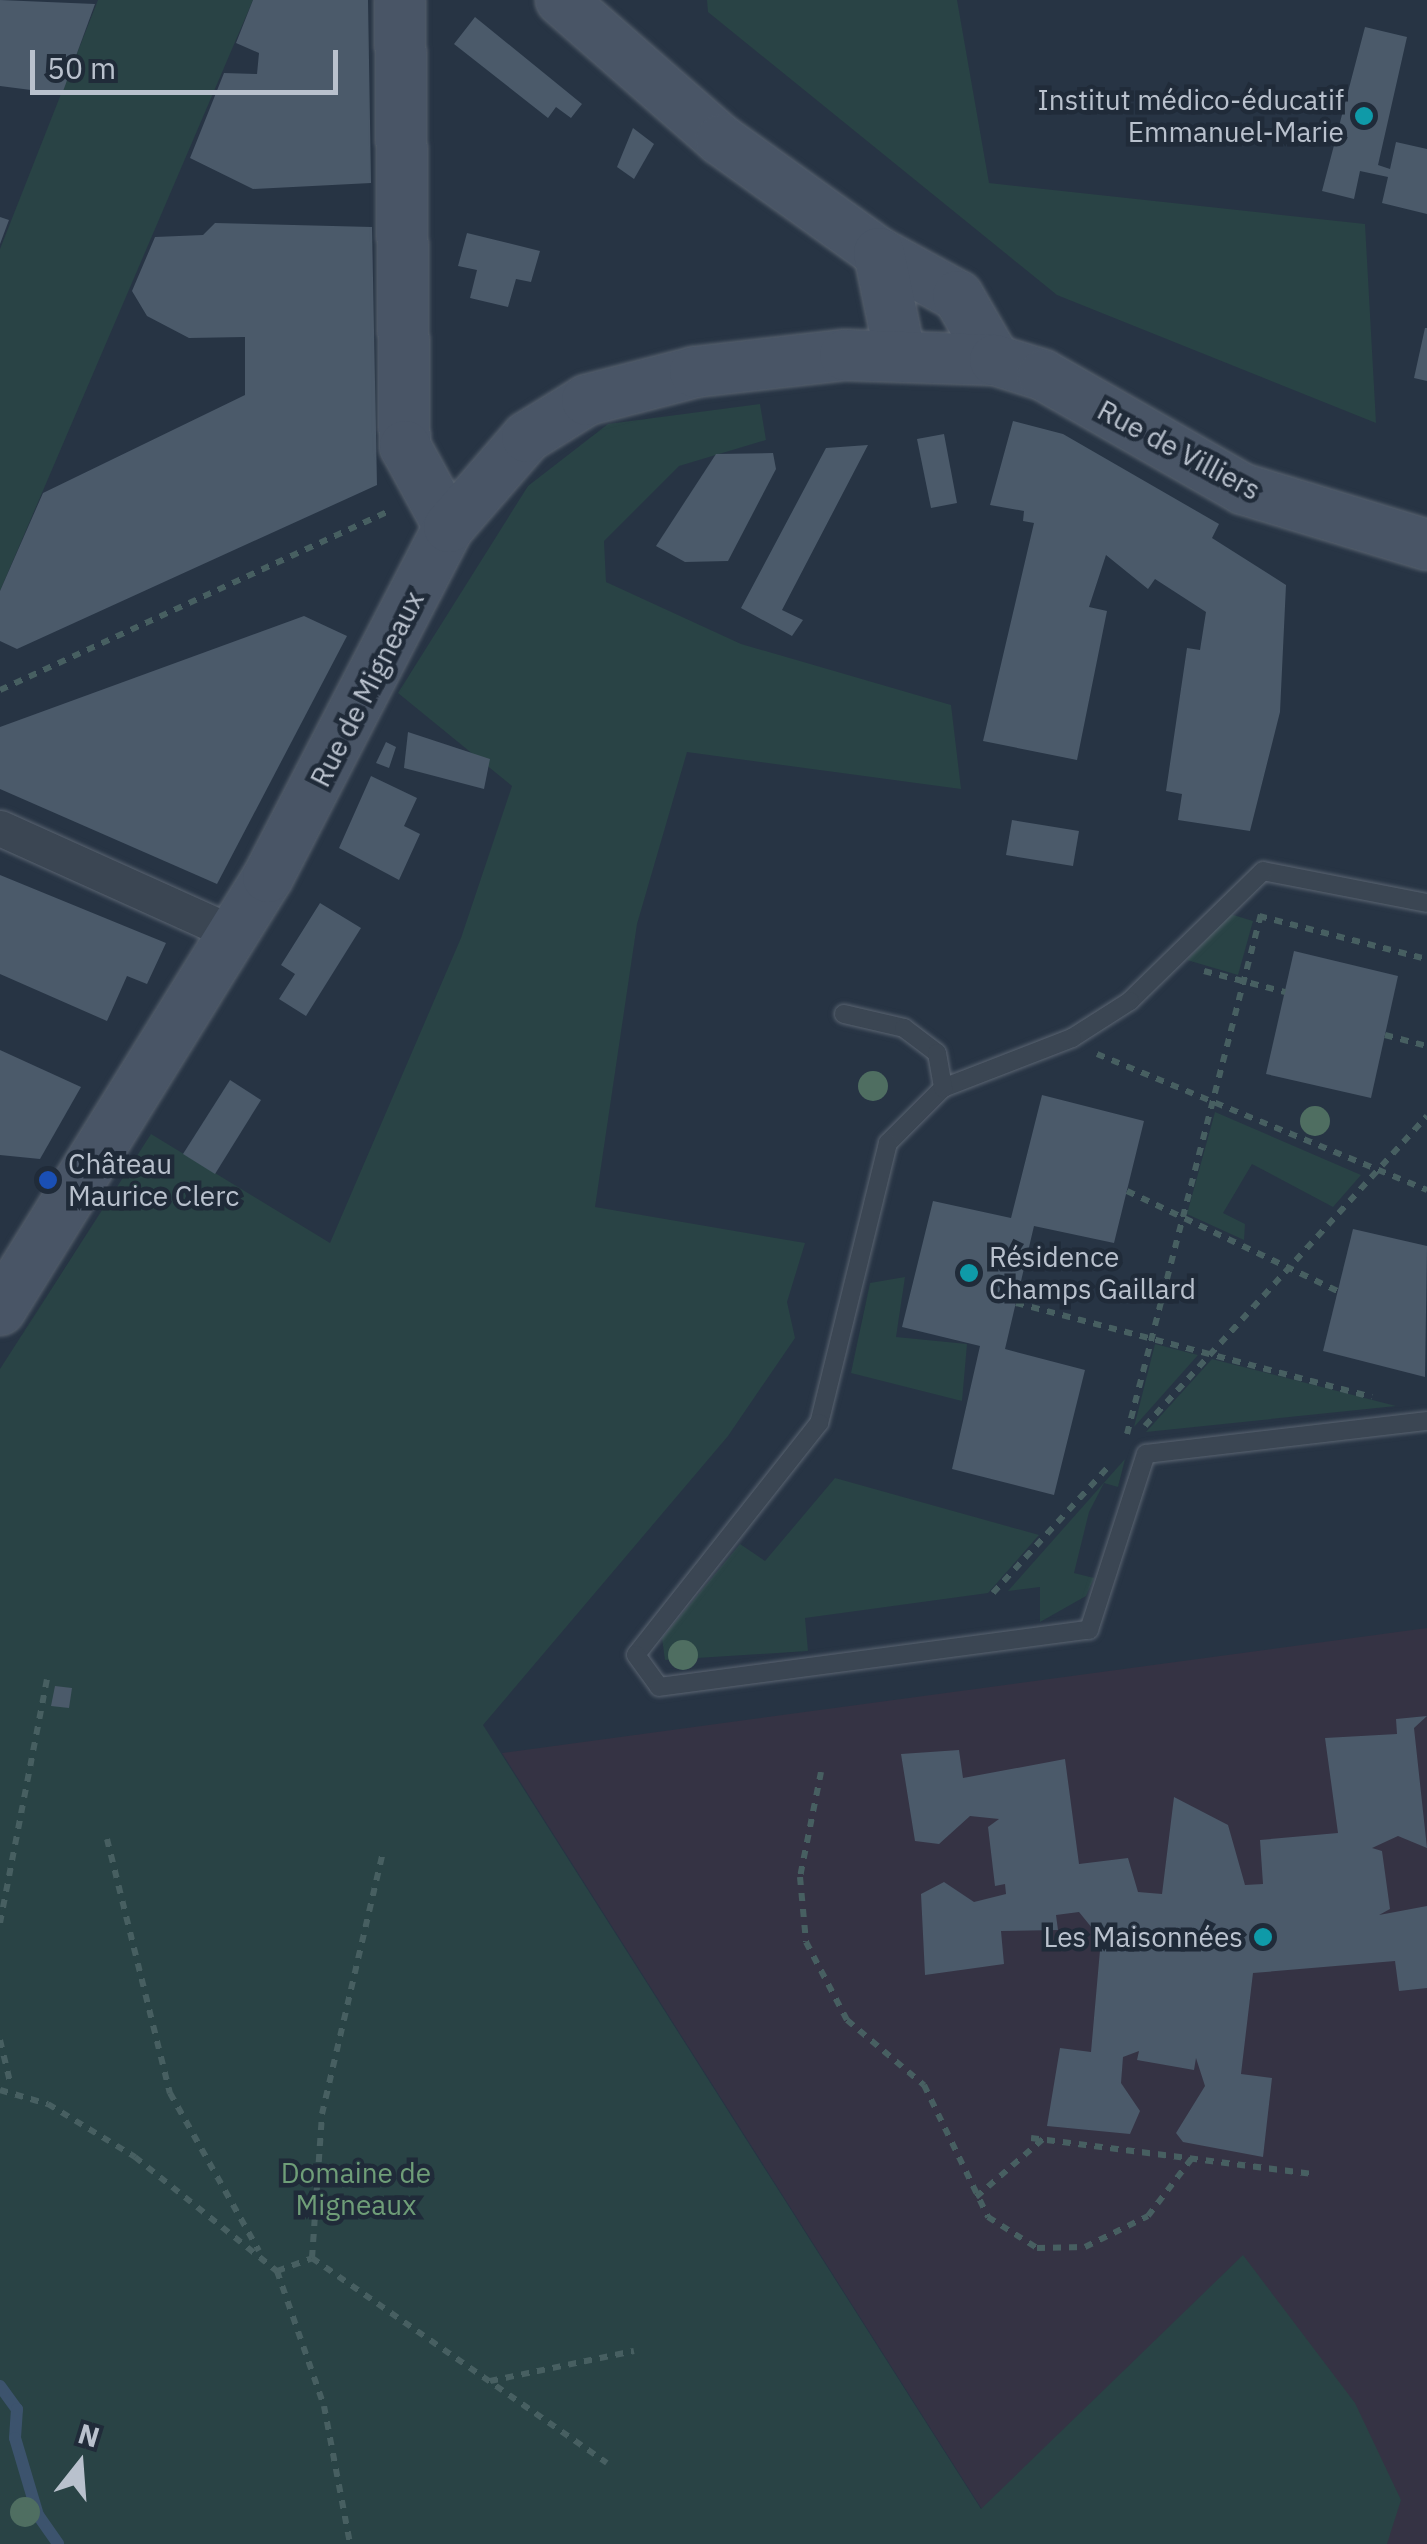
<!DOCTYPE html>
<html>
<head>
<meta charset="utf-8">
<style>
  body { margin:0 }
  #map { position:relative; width:1427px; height:2544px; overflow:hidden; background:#273444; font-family:"IBM Plex Sans",sans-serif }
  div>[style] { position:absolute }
  .medical>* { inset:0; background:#353344 }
  .green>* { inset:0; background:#294345 }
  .stream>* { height:12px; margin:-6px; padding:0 6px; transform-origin:6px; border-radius:6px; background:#3c536d }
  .building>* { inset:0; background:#4b5a6a }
  .path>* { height:6px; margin-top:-3px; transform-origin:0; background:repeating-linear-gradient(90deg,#475f61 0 8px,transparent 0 16px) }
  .roads { filter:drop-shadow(0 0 2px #5a6471) drop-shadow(0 0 2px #5a6471) }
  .lane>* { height:18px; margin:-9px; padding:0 9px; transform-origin:9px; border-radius:9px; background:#3b4653 }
  .street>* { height:35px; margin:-17.5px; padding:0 17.5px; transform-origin:17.5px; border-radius:17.5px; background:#3b4653 }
  .secondary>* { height:50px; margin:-25px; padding:0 25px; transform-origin:25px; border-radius:25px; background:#495566 }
  .trees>* { width:30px; height:30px; margin:-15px; border-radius:50%; background:#4f6e61 }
  .dots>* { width:28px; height:28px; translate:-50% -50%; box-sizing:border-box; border:5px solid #202b39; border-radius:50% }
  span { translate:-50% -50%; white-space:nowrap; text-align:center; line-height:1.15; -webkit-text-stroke:9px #202b39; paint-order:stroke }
  .poi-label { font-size:28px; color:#b9c1cd }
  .right { translate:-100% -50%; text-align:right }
  .left { translate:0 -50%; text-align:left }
  .street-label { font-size:28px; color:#b9c1cd }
  .park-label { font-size:28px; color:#6f9e78 }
  .north { position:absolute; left:30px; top:2414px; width:100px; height:100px; -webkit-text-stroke:8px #202b39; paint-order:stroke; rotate:17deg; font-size:28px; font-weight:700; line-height:40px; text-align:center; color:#b9c1cd }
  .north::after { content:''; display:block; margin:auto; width:35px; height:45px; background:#b9c1cd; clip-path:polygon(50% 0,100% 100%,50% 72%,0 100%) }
  .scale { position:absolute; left:30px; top:50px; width:308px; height:45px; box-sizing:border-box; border:5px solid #b9c1cd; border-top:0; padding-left:12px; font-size:30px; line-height:35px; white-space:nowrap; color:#b9c1cd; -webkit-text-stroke:8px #202b39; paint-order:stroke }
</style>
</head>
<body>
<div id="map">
  <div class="medical">
    <i style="clip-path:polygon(1427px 1628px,1427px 2544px,1004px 2544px,502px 1753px)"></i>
  </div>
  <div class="green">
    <i style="clip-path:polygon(98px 0,253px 0,0 591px,0 249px)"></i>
    <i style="clip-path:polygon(707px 0,957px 0,989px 183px,1365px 224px,1376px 423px,1057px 295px,708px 12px)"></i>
    <i style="clip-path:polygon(760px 404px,766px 440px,679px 466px,604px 541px,606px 582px,741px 644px,951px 705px,961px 789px,687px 752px,637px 924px,595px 1207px,805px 1243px,787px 1302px,795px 1338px,728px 1436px,483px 1725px,981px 2509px,1243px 2255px,1355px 2403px,1401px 2500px,1387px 2544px,0 2544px,0 1369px,151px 1134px,330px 1243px,461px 938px,512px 786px,398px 693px,528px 486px,608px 424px)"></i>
    <i style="clip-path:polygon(1230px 914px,1253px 921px,1238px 975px,1187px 960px)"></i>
    <i style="clip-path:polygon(1215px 1112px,1361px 1175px,1333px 1207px,1252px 1164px,1223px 1213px,1245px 1224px,1244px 1240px,1187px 1214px)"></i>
    <i style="clip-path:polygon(905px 1277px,896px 1337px,967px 1344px,962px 1401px,851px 1373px,870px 1283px)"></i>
    <i style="clip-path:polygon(1155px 1344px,1198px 1355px,1134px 1427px)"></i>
    <i style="clip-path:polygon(1212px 1359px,1396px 1406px,1146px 1432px)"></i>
    <i style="clip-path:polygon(1125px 1459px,1118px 1487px,1104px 1483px,1089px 1512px,1074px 1573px,1094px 1578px,1086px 1596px,1040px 1622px,1040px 1587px,1008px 1591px)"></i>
    <i style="clip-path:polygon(835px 1478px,1039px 1535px,988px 1593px,805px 1618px,808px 1651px,665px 1660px,662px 1638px,740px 1544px,765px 1561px)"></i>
  </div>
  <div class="stream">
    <i style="left:0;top:2386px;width:29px;rotate:54deg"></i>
    <i style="left:17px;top:2409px;width:29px;rotate:94deg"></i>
    <i style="left:15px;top:2438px;width:80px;rotate:73.4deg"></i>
    <i style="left:38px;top:2515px;width:35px;rotate:55deg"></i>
  </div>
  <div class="building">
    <i style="clip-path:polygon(0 0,95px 4px,62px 94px,0 86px)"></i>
    <i style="clip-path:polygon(253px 0,368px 0,371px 183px,253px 189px,190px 158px,224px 73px,257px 74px,259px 53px,236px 43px)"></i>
    <i style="clip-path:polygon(475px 17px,582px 104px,571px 118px,556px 107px,548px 118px,454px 44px)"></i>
    <i style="clip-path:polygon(1365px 27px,1407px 37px,1378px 165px,1390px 169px,1396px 142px,1427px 149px,1427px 214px,1382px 203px,1388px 177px,1360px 171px,1354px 199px,1322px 191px)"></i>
    <i style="clip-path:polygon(633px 128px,654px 144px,634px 179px,617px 167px)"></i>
    <i style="clip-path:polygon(0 217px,9px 220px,0 244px)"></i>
    <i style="clip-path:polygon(215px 223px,372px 227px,377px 485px,17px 649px,0 641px,0 591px,43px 493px,245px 395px,245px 337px,189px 338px,147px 316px,132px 291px,155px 237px,203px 235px)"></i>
    <i style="clip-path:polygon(467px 233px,540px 251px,531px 282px,516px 279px,508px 307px,470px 298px,477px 270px,458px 266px)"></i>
    <i style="clip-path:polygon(1425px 328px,1427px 328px,1427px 381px,1414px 378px)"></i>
    <i style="clip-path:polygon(1013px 421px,1063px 434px,1219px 524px,1212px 538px,1286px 585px,1280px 712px,1250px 831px,1178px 820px,1182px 794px,1166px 791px,1187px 648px,1200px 650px,1206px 612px,1155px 579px,1148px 589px,1106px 555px,1089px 607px,1107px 611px,1077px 760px,983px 741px,1034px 523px,1023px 521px,1024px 511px,990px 505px)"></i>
    <i style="clip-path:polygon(944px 434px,957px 503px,931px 508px,917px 439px)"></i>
    <i style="clip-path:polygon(868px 445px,782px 610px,803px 620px,792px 636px,741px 608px,826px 448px)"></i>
    <i style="clip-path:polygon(773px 453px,776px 469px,728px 561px,685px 562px,656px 546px,716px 454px)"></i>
    <i style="clip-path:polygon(304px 616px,347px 636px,217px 884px,0 789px,0 727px)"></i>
    <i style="clip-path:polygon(408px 732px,490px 759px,484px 789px,404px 768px)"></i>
    <i style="clip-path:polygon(386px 742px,396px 747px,389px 768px,376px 763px)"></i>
    <i style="clip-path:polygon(371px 776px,417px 798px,404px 826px,420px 834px,399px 880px,339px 848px)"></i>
    <i style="clip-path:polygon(1012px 820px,1079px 831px,1073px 866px,1006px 855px)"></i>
    <i style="clip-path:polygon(0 875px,166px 943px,147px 984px,127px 976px,107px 1021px,0 974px)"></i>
    <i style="clip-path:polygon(320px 903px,361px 928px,306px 1016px,279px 999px,295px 974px,281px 965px)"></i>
    <i style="clip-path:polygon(1294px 951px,1398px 976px,1371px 1098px,1266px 1074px)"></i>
    <i style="clip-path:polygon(0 1050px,81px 1087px,40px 1159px,0 1155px)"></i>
    <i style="clip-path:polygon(230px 1080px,261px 1100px,215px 1174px,183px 1154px)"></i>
    <i style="clip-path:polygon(1042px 1095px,1144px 1121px,1114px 1243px,1034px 1226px,1005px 1349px,1085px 1370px,1054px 1495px,952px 1469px,980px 1346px,902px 1327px,933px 1201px,1011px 1218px)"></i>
    <i style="clip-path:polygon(1353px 1229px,1427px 1246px,1425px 1377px,1323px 1351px)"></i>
    <i style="clip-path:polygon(55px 1686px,72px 1688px,69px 1708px,51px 1706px)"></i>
    <i style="clip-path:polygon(1427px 1716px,1414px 1728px,1427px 1848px,1398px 1836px,1372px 1848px,1382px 1851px,1390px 1909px,1379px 1915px,1427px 1906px,1427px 1988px,1399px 1991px,1395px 1961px,1253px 1973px,1241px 2074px,1272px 2078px,1263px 2157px,1183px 2142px,1176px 2133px,1205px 2086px,1196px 2058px,1194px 2070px,1137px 2060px,1139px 2051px,1123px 2057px,1121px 2083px,1140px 2111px,1130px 2134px,1047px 2126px,1060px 2048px,1091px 2052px,1101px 1939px,1079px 1912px,1056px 1915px,1058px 1930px,1001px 1931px,1004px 1964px,925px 1975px,921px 1894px,944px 1882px,974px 1902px,1006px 1894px,1005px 1884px,995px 1886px,988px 1827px,999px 1819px,970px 1816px,939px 1844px,915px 1841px,901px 1754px,959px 1750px,963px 1778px,1065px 1759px,1079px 1864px,1128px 1858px,1138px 1892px,1162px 1894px,1174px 1797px,1228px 1825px,1245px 1885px,1263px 1884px,1260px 1840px,1338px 1833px,1325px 1738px,1397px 1734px,1396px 1719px)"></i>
  </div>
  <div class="path">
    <i style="left:0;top:690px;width:430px;rotate:-24.7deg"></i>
    <i style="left:1259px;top:916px;width:173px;rotate:14.4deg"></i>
    <i style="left:1204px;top:971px;width:84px;rotate:14.5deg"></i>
    <i style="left:1385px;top:1035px;width:43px;rotate:14.7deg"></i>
    <i style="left:1097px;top:1054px;width:357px;rotate:22.4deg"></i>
    <i style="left:1127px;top:1191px;width:233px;rotate:25.4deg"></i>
    <i style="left:1016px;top:1303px;width:368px;rotate:14.8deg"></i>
    <i style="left:1145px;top:1426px;width:419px;rotate:-47.7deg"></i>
    <i style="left:1127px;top:1434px;width:537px;rotate:-75.55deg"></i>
    <i style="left:993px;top:1593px;width:173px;rotate:-47.6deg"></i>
    <i style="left:821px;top:1772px;width:107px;rotate:101.3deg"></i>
    <i style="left:800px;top:1877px;width:65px;rotate:84.7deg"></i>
    <i style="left:806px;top:1942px;width:88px;rotate:62.3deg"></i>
    <i style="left:847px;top:2020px;width:101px;rotate:40.2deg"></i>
    <i style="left:924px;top:2085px;width:147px;rotate:64.1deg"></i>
    <i style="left:988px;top:2217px;width:58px;rotate:32.3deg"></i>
    <i style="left:1037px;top:2248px;width:48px;rotate:-1.2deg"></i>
    <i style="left:1085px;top:2247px;width:70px;rotate:-26.2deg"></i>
    <i style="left:1148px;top:2216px;width:73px;rotate:-52.8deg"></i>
    <i style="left:107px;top:1839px;width:262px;rotate:76.1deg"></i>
    <i style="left:170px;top:2093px;width:181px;rotate:60.6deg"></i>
    <i style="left:0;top:1923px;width:248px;rotate:-79.1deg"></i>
    <i style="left:0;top:2040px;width:47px;rotate:76.6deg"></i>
    <i style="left:0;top:2090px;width:50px;rotate:16.3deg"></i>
    <i style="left:48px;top:2104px;width:102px;rotate:31.3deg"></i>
    <i style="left:135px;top:2157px;width:182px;rotate:38.8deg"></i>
    <i style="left:277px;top:2271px;width:143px;rotate:70.8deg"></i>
    <i style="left:324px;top:2406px;width:140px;rotate:79.3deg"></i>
    <i style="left:1031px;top:2138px;width:282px;rotate:7.3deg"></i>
    <i style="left:976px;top:2197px;width:89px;rotate:-40.9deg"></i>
    <i style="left:312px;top:2258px;width:359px;rotate:34.8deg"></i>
    <i style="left:277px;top:2271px;width:37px;rotate:-20deg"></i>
    <i style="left:312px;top:2258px;width:144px;rotate:-86deg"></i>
    <i style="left:322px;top:2114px;width:265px;rotate:-76.9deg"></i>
    <i style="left:490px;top:2381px;width:147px;rotate:-11.8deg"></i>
  </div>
  <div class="roads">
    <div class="lane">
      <i style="left:1427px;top:903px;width:167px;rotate:-169deg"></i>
      <i style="left:1263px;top:871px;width:186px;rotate:135.7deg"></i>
      <i style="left:1130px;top:1001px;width:69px;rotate:147.5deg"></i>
      <i style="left:1072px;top:1038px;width:138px;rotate:158.8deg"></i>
      <i style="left:943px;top:1088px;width:78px;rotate:135deg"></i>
      <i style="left:888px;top:1143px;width:288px;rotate:103.8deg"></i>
      <i style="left:819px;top:1423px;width:295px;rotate:128.3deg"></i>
      <i style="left:636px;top:1655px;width:39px;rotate:54deg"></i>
      <i style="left:659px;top:1687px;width:434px;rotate:-7.6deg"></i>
      <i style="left:1089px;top:1630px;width:185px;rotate:-72.1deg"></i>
      <i style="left:1146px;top:1454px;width:283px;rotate:-6.7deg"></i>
      <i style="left:844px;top:1014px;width:62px;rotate:13.1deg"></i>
      <i style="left:904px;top:1028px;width:41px;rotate:37.1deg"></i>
      <i style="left:937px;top:1053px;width:36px;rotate:80deg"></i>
    </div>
    <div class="street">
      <i style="left:0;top:828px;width:258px;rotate:24.3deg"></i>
    </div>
    <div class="secondary">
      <i style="left:400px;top:0;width:446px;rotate:89.4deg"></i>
      <i style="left:405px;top:446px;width:92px;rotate:61.5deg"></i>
      <i style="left:561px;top:0;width:213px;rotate:41.2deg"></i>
      <i style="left:721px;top:140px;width:194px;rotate:35.6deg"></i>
      <i style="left:879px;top:253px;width:90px;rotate:28.6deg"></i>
      <i style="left:958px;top:296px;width:74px;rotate:60deg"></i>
      <i style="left:879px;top:253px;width:99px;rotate:78.3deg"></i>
      <i style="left:0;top:1310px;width:509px;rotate:-58.25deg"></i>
      <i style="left:268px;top:877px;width:394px;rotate:-62.7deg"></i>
      <i style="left:449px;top:527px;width:119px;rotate:-49.1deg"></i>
      <i style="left:527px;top:437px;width:70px;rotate:-31.7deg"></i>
      <i style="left:587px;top:400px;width:112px;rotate:-14.5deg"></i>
      <i style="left:695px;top:372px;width:151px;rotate:-6.5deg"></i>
      <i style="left:845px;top:355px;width:150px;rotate:1.9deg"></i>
      <i style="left:995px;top:360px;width:50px;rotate:17.4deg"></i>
      <i style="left:1043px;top:375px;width:230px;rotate:29.7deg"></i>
      <i style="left:1243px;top:489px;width:192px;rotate:16.9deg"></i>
    </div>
  </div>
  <div class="trees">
    <i style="left:873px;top:1086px"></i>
    <i style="left:1315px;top:1121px"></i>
    <i style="left:683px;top:1655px"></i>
    <i style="left:25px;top:2512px"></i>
  </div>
  <div class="dots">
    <i style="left:1364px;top:116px;background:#0f9aa8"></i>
    <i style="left:48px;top:1180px;background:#1a4fb4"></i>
    <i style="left:969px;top:1273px;background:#0f9aa8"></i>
    <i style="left:1263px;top:1937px;background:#0f9aa8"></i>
  </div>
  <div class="poi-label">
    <span class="right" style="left:1344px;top:116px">Institut médico-éducatif<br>Emmanuel-Marie</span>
    <span class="left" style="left:68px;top:1180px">Château<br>Maurice Clerc</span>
    <span class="left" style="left:989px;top:1273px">Résidence<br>Champs Gaillard</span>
    <span class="right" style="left:1243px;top:1937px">Les Maisonnées</span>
  </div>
  <div class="street-label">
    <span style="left:1179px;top:450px;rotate:28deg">Rue de Villiers</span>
    <span style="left:367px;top:689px;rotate:-63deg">Rue de Migneaux</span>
  </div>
  <div class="park-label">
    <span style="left:356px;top:2189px">Domaine de<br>Migneaux</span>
  </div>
  <div class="north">N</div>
  <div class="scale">50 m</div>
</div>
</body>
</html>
